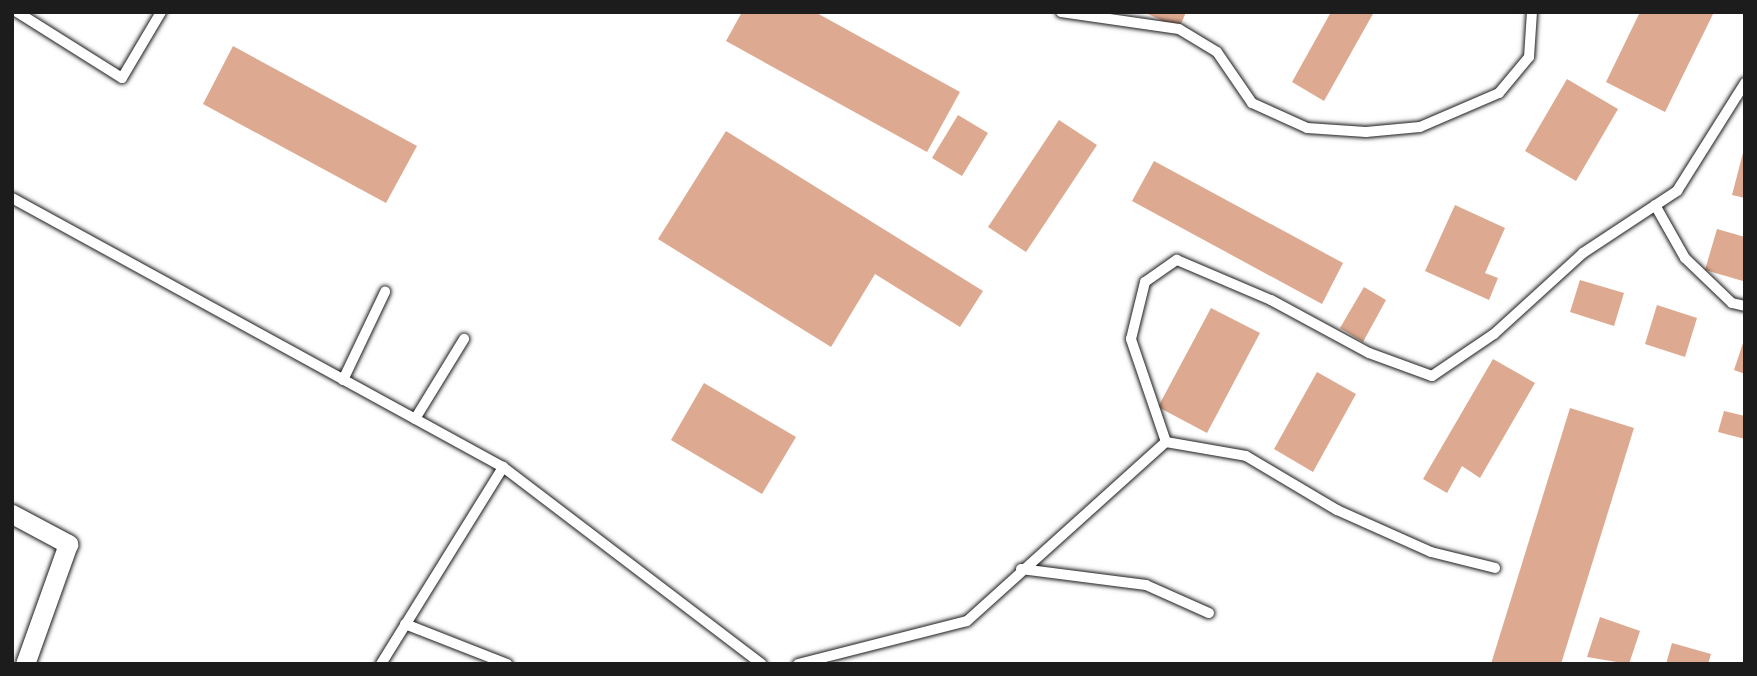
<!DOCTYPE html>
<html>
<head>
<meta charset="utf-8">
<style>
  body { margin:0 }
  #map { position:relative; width:1757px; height:676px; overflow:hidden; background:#fff; font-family:"Shantell Sans",sans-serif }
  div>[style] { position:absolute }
  .building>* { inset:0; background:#dda990 }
  .roads { filter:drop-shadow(0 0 2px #1c1c1c) drop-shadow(0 0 2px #1c1c1c) }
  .service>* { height:10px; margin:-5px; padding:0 5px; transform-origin:5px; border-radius:5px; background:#fff }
  .minor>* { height:19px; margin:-9.5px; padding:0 9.5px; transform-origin:9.5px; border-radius:9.5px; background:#fff }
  span { translate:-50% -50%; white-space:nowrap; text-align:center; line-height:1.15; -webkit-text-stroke:6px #fff; paint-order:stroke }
  .frame { position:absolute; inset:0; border:14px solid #1c1c1c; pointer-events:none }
</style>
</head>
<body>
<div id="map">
  <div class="building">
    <i style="clip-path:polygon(742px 12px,815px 12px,960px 92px,927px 152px,726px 41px)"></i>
    <i style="clip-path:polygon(1144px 12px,1186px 12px,1179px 29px)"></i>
    <i style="clip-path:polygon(1331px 12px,1374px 12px,1324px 101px,1292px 82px)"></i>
    <i style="clip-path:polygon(1640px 12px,1714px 12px,1665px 112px,1606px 82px)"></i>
    <i style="clip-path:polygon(233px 46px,417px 146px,386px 203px,203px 104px)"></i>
    <i style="clip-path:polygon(1567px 79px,1618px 109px,1576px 181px,1525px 151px)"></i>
    <i style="clip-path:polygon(958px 115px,988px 133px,962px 176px,932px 158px)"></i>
    <i style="clip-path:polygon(1059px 120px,1097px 145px,1026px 252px,988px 227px)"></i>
    <i style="clip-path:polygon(726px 131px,983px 291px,960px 327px,875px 274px,831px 347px,658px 239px)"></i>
    <i style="clip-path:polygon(1744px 149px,1745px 150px,1745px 198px,1732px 195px)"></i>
    <i style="clip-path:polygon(1154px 161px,1343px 263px,1322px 304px,1132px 201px)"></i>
    <i style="clip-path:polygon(1455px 205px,1505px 228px,1485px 273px,1498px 278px,1489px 300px,1425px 271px)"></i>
    <i style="clip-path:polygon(1717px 229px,1745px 237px,1743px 281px,1705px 270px)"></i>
    <i style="clip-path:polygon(1580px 280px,1624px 293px,1614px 326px,1570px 312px)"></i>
    <i style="clip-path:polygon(1364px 287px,1386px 300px,1363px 342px,1340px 328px)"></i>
    <i style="clip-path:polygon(1657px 305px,1697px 318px,1685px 357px,1645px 344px)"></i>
    <i style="clip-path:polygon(1211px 308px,1260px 333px,1207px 433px,1158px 407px)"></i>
    <i style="clip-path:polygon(1745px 337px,1745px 374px,1734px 370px)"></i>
    <i style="clip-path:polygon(1493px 359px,1535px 383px,1480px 478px,1462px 466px,1447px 493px,1423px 479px)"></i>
    <i style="clip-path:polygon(1317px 372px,1356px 394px,1313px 472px,1274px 449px)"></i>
    <i style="clip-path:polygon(704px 383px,796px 437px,762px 494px,671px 440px)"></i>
    <i style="clip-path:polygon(1570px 408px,1634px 428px,1561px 664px,1491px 664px)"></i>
    <i style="clip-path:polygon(1724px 411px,1745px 416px,1745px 439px,1718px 432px)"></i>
    <i style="clip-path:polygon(1600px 617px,1640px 631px,1629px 664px,1587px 657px)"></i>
    <i style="clip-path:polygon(1672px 643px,1711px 654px,1708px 664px,1666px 664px)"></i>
  </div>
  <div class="roads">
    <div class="service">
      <i style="left:17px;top:12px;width:124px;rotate:32.2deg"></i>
      <i style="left:122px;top:78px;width:77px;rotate:-59.4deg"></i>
      <i style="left:1061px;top:12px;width:119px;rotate:8.2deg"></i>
      <i style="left:1179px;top:29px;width:44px;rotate:31.2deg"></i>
      <i style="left:1217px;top:52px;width:62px;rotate:55.5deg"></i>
      <i style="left:1252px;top:103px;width:60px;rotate:24.4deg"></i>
      <i style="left:1307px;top:128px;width:59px;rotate:3.9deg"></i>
      <i style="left:1366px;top:132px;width:54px;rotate:-5.3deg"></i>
      <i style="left:1420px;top:127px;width:86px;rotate:-23.3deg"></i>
      <i style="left:1499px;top:93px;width:47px;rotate:-50.2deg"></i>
      <i style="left:1529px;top:57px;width:45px;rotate:-86.2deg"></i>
      <i style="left:12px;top:198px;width:560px;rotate:28.72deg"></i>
      <i style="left:503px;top:467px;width:325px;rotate:37.3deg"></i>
      <i style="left:1655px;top:205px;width:61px;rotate:60.5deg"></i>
      <i style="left:1685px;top:258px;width:65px;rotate:43.8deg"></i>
      <i style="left:1732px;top:303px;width:13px;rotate:13deg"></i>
      <i style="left:343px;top:380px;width:98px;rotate:-64.5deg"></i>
      <i style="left:415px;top:419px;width:94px;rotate:-58.5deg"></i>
      <i style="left:1166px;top:442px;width:81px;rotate:9.9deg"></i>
      <i style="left:1246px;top:456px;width:106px;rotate:30.7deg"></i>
      <i style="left:1337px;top:510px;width:103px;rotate:24.1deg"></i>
      <i style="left:1431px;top:552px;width:66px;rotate:14deg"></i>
      <i style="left:1021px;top:569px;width:126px;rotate:7.3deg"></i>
      <i style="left:1146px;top:585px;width:69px;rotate:24deg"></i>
      <i style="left:405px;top:624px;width:110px;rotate:21.4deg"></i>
      <i style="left:381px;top:664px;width:232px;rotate:-58.2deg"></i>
      <i style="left:798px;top:664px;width:174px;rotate:-14.3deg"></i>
      <i style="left:967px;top:621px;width:268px;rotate:-42deg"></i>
      <i style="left:1166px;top:442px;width:109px;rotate:-108.8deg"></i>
      <i style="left:1131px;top:339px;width:59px;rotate:-76.2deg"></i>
      <i style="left:1145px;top:282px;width:39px;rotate:-35deg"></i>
      <i style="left:1177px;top:260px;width:102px;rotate:23.1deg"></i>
      <i style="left:1271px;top:300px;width:111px;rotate:28.4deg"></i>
      <i style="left:1369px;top:353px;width:67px;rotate:20.1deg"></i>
      <i style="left:1432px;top:376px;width:75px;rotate:-34.1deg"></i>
      <i style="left:1494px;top:334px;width:120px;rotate:-42.3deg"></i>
      <i style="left:1583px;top:253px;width:113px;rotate:-33.4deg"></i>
      <i style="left:1677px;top:191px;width:128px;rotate:-57.8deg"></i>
    </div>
    <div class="minor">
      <i style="left:12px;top:514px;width:64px;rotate:28.2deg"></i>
      <i style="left:68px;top:544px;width:127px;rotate:109.7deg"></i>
    </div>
  </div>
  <div class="frame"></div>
</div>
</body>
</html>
